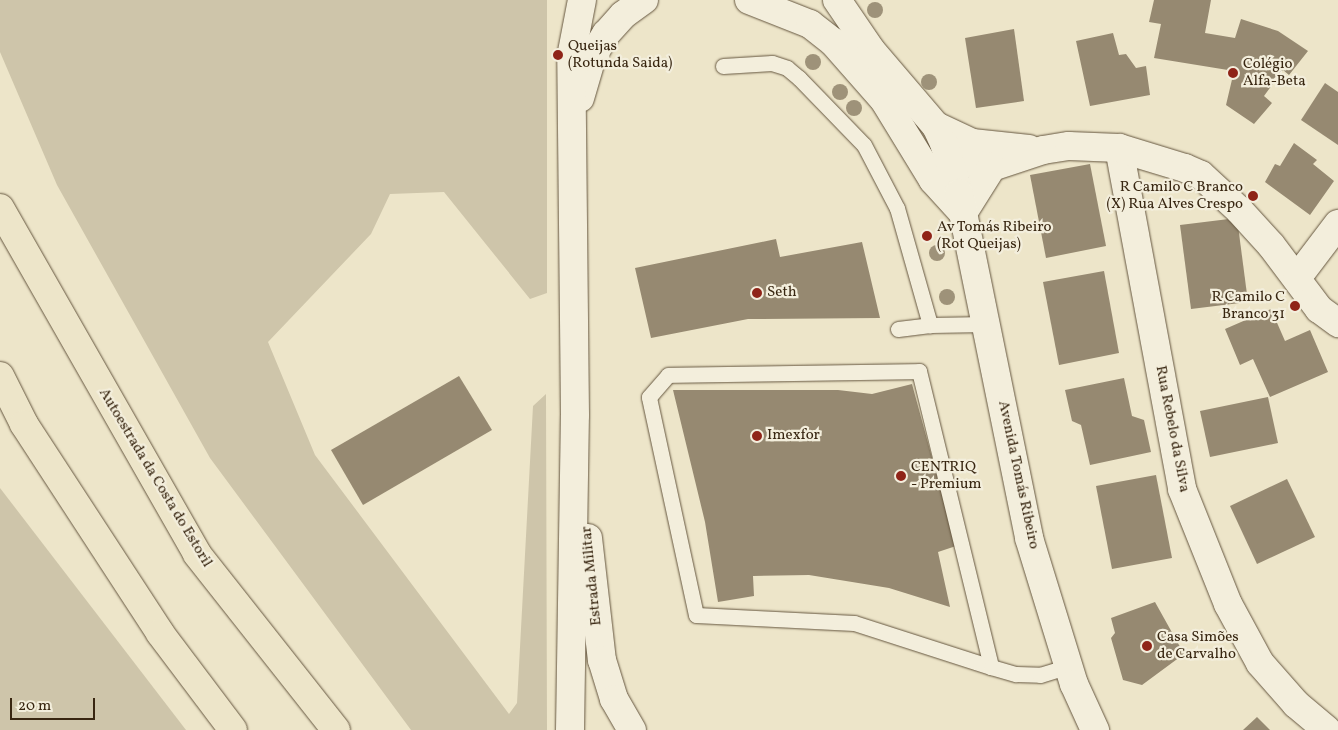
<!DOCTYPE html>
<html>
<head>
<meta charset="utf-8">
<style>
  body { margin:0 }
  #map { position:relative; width:1338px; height:730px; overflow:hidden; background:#ede5c9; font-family:Vollkorn,serif }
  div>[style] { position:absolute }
  .green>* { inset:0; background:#cec5aa }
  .building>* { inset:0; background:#968971 }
  .roads { filter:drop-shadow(0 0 1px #65563f) drop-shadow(0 0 1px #65563f) }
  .service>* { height:15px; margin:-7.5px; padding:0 7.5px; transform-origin:7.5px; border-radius:7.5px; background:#f3eedc }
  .minor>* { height:28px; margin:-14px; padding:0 14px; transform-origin:14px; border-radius:14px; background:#f3eedc }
  .tertiary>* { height:28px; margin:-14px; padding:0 14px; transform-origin:14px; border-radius:14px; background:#f3eedc }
  .secondary>* { height:28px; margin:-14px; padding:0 14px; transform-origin:14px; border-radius:14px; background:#f3eedc }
  .motorway>* { height:28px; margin:-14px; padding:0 14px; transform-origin:14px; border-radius:14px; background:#ede5c9 }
  .trees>* { width:16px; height:16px; margin:-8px; border-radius:50%; background:#9e9279 }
  .dots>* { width:14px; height:14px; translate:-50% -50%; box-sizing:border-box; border:2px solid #f3eedc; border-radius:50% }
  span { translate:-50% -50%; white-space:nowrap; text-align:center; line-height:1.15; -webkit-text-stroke:4.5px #f3eedc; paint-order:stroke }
  .poi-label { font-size:15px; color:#382611 }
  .left { translate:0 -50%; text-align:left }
  .right { translate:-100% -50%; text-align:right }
  .street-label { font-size:15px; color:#382611 }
  .scale { position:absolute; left:10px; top:698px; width:85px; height:22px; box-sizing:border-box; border:2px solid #382611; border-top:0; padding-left:6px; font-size:15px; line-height:18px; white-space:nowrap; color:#382611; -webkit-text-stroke:4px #f3eedc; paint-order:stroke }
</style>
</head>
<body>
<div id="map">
  <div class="green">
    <i style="clip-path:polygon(0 0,547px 0,547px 293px,530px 299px,444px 192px,390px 194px,371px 234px,268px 342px,315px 455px,509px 714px,517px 703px,533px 406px,546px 394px,547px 730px,411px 730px,210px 458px,57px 185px,0 52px)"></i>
    <i style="clip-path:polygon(0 488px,186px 730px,0 730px)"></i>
  </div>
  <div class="building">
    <i style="clip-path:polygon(1154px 0,1211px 0,1205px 33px,1235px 38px,1241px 19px,1278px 31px,1308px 51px,1289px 75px,1283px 70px,1264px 96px,1272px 103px,1254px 124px,1226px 105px,1234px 71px,1154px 58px,1161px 24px,1149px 22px)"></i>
    <i style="clip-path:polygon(1014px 29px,1024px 101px,976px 108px,965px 38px)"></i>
    <i style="clip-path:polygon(1113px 33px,1119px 55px,1126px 54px,1136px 68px,1146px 66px,1150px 95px,1090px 106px,1076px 41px)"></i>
    <i style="clip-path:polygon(1325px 83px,1338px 92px,1338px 145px,1301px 120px)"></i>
    <i style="clip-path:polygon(1294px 143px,1317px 160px,1313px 164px,1334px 181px,1310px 215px,1265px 182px,1275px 164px,1280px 166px)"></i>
    <i style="clip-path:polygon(1090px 164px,1106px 246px,1046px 258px,1030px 175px)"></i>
    <i style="clip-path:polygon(1237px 218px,1248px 302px,1191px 309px,1180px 225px)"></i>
    <i style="clip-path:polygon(776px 239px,780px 257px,862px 242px,880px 318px,748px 319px,651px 338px,635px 268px)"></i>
    <i style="clip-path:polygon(1104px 271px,1119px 353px,1059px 365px,1043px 282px)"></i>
    <i style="clip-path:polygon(1271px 309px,1285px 341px,1310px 330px,1328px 372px,1270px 397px,1253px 359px,1240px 365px,1225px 329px)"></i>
    <i style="clip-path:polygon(459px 376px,492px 430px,363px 505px,331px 450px)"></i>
    <i style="clip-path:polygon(1124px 378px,1132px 416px,1144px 420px,1151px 452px,1090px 465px,1081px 425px,1072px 421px,1065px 390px)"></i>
    <i style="clip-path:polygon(912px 384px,956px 546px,938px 552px,950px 607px,889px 588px,809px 575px,753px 576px,754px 596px,718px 602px,705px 522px,673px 390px,838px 390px,872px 394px)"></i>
    <i style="clip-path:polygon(1268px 397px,1278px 443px,1210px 457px,1200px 411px)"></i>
    <i style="clip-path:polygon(1156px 475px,1172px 558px,1112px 569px,1096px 486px)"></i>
    <i style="clip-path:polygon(1287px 479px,1315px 537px,1257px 564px,1230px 506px)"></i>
    <i style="clip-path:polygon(1155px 602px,1184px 654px,1142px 685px,1123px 680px,1111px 638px,1115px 633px,1111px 618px)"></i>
    <i style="clip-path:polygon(1257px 717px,1270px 730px,1243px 730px)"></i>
  </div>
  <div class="roads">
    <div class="service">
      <i style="left:723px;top:66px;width:49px;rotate:-3.5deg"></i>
      <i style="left:772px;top:63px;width:16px;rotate:18deg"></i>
      <i style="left:787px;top:68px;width:16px;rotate:40deg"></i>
      <i style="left:799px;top:78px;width:93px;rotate:45.9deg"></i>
      <i style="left:864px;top:145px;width:71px;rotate:62.4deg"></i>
      <i style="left:897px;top:208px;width:122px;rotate:74.2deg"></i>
      <i style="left:930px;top:325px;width:57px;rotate:-1deg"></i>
      <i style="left:898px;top:329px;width:32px;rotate:-7deg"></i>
      <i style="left:991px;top:667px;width:144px;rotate:-162.2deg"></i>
      <i style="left:854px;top:623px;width:158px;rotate:-177.1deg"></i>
      <i style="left:696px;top:615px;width:223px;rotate:-102.2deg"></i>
      <i style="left:649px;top:397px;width:29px;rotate:-49deg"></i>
      <i style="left:668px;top:375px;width:251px;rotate:-0.9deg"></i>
      <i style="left:919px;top:371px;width:305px;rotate:76.3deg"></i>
      <i style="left:991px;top:667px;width:26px;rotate:16deg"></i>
      <i style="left:1016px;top:674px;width:24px;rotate:2deg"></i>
      <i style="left:1040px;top:675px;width:31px;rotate:-17deg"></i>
    </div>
    <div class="minor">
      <i style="left:936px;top:126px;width:40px;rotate:25deg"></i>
      <i style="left:972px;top:143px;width:57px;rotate:6deg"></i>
      <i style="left:1119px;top:148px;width:347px;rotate:79.5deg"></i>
      <i style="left:1182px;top:489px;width:124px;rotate:68.2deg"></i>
      <i style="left:1228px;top:604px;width:67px;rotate:61.5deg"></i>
      <i style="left:1260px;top:663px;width:55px;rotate:48.7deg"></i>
      <i style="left:1296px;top:704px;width:40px;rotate:40deg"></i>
      <i style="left:950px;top:160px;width:43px;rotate:9.5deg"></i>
      <i style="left:992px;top:167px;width:54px;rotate:-18.4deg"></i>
      <i style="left:1043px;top:150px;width:26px;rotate:-9deg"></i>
      <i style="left:1069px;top:146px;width:50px;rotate:2.3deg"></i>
      <i style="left:1119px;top:148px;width:69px;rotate:16.9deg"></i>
      <i style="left:1185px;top:168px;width:17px;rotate:24deg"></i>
      <i style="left:1201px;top:175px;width:52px;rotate:42.6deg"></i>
      <i style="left:1239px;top:210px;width:47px;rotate:47.6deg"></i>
      <i style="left:1271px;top:245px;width:80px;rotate:53.1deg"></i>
      <i style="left:1319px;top:309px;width:24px;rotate:36deg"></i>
      <i style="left:963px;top:213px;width:54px;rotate:-57.8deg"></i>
      <i style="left:1297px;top:278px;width:68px;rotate:-52.8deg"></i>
    </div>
    <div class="tertiary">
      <i style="left:749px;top:0;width:66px;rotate:21.5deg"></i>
      <i style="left:810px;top:24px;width:29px;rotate:38deg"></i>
      <i style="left:833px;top:42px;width:77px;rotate:48.7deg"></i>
      <i style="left:884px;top:100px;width:94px;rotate:58.5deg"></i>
      <i style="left:933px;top:180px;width:43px;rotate:47.8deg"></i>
      <i style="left:837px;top:0;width:60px;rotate:55.8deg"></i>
      <i style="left:871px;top:50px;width:100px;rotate:49.5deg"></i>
      <i style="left:936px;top:126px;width:19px;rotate:65deg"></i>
      <i style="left:944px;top:143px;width:52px;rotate:73.3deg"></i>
      <i style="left:959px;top:193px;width:352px;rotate:78.5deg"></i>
      <i style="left:1029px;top:538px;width:153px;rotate:72.9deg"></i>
      <i style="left:1074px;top:684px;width:51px;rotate:65.5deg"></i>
    </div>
    <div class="secondary">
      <i style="left:580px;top:98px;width:43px;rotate:-73.7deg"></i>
      <i style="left:592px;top:57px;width:27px;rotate:-59deg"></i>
      <i style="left:606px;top:34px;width:25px;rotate:-48deg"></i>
      <i style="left:623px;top:15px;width:26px;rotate:-36deg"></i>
      <i style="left:588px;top:538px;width:123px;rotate:83.5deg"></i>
      <i style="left:602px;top:660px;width:41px;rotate:72.9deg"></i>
      <i style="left:614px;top:699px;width:36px;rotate:60deg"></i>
      <i style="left:570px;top:730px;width:315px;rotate:-89.1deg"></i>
      <i style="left:575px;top:415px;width:358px;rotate:-90.6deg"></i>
      <i style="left:571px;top:57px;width:58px;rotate:-79.1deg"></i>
    </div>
    <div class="motorway">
      <i style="left:0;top:208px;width:398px;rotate:60.3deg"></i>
      <i style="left:197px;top:554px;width:224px;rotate:51.7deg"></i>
      <i style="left:0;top:376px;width:54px;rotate:63.4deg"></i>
      <i style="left:24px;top:424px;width:249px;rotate:56.9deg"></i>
      <i style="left:160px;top:633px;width:121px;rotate:53deg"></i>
    </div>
  </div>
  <div class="trees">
    <i style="left:875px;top:10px"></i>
    <i style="left:813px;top:62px"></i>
    <i style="left:929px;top:82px"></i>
    <i style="left:840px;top:92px"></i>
    <i style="left:854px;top:108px"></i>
    <i style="left:937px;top:253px"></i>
    <i style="left:947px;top:297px"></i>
  </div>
  <div class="dots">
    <i style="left:558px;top:55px;background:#8f2418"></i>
    <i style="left:1233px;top:73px;background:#8f2418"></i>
    <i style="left:1253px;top:196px;background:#8f2418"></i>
    <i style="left:927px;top:236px;background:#8f2418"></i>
    <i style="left:757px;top:293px;background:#8f2418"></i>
    <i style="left:1295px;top:306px;background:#8f2418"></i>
    <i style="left:757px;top:436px;background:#8f2418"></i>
    <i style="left:901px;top:476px;background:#8f2418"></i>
    <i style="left:1147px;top:646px;background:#8f2418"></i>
  </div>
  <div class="poi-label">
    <span class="left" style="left:568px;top:55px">Queijas<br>(Rotunda Saida)</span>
    <span class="left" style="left:1243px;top:73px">Colégio<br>Alfa-Beta</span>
    <span class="right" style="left:1243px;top:196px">R Camilo C Branco<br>(X) Rua Alves Crespo</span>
    <span class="left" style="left:937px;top:236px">Av Tomás Ribeiro<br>(Rot Queijas)</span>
    <span class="left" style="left:767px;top:293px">Seth</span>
    <span class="right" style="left:1285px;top:306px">R Camilo C<br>Branco 31</span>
    <span class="left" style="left:767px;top:436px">Imexfor</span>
    <span class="left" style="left:911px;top:476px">CENTRIQ<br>- Premium</span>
    <span class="left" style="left:1157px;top:646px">Casa Simões<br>de Carvalho</span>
  </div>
  <div class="street-label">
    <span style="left:1172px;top:429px;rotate:79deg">Rua Rebelo da Silva</span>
    <span style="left:1018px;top:475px;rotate:78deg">Avenida Tomás Ribeiro</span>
    <span style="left:155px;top:478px;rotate:59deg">Autoestrada da Costa do Estoril</span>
    <span style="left:592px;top:576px;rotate:-96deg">Estrada Militar</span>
  </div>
  <div class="scale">20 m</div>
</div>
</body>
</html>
